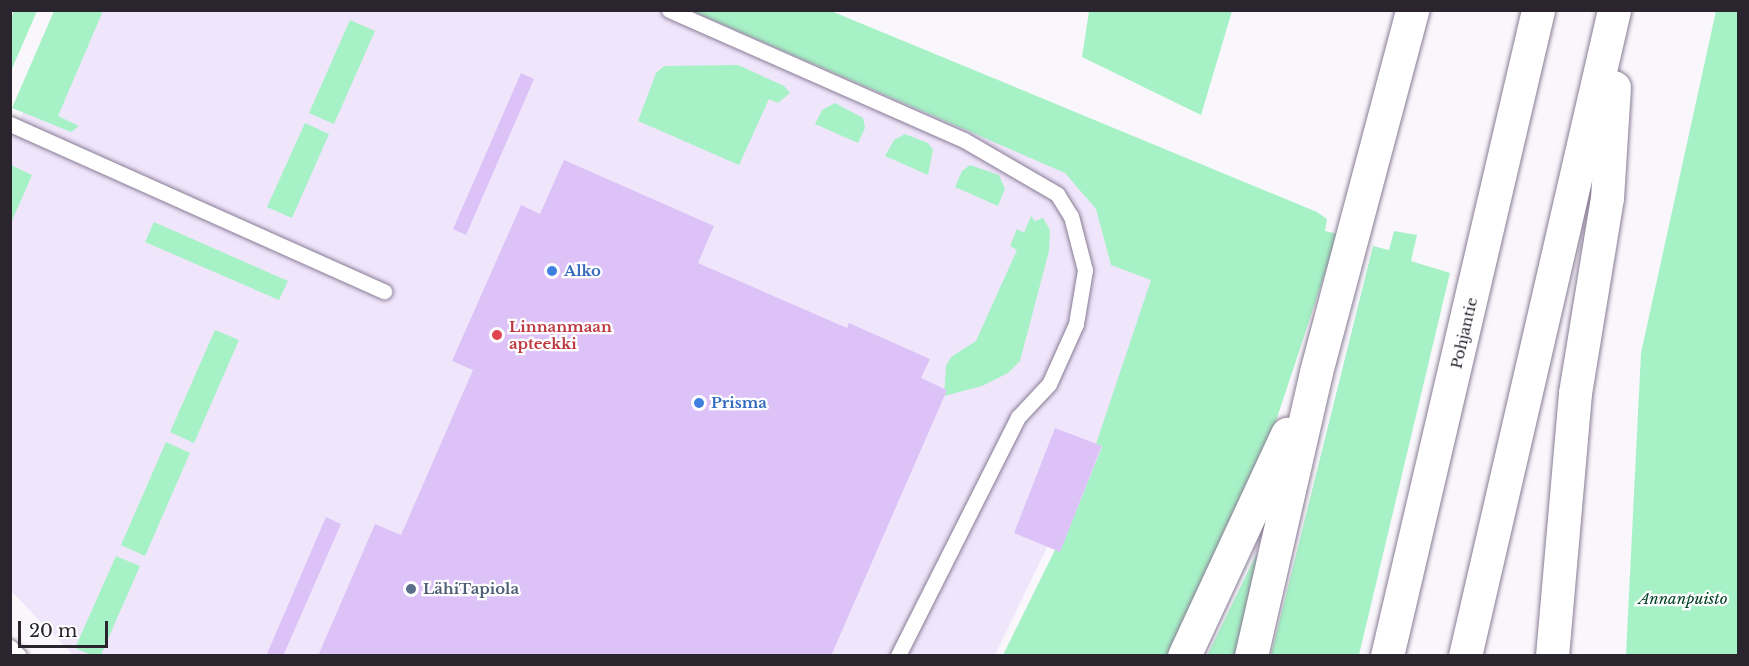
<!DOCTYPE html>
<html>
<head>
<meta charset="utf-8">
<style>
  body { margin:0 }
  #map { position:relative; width:1749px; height:666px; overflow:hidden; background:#f9f7fc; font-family:"Libre Baskerville",serif }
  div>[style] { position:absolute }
  .built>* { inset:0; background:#f0e6fb }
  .green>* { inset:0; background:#a7f1c6 }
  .building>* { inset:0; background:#ddc2f8 }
  .roads { filter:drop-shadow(0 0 2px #887c95) drop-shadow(0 0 2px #887c95) }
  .service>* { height:15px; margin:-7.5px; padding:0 7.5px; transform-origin:7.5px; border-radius:7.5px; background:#fff }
  .motorway>* { height:33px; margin:-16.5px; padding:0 16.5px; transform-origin:16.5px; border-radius:16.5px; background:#fff }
  .dots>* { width:16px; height:16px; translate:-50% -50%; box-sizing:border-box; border:3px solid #fff; border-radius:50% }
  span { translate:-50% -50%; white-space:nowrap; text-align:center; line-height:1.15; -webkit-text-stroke:4.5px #fff; paint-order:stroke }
  .shop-label { font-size:15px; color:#366cbe; font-weight:700 }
  .left { translate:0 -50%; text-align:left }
  .health-label { font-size:15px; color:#be3a42; font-weight:700 }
  .street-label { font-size:15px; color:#29242e }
  .service-label { font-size:15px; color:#4e5e75; font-weight:700 }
  .park-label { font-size:15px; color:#004126; font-style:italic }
  .frame { position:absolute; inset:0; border:12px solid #29242e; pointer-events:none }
  .scale { position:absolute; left:18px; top:621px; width:90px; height:27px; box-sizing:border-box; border:3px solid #29242e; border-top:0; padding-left:8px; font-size:18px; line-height:21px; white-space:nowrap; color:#29242e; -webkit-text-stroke:4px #fff; paint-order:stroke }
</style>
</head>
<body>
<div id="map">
  <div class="built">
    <i style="clip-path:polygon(67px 11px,766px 11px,1177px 195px,1110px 417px,995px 655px,73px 655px,11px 591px,11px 140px)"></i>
  </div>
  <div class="green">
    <i style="clip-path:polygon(14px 11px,37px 11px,11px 71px,11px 18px)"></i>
    <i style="clip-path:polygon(54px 11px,103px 11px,58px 116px,79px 126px,71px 132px,12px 108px)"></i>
    <i style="clip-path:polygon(692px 11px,831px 11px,1317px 212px,1327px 219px,1325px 231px,1338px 234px,1269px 442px,1174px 655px,1003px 655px,1055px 550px,1060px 551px,1102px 447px,1096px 444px,1151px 280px,1111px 265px,1096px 209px,1065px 173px)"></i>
    <i style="clip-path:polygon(1089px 11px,1232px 11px,1201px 115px,1082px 57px)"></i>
    <i style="clip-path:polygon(1716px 11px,1738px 11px,1738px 655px,1626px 655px,1641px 353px)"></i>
    <i style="clip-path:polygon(350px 20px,375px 31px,334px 124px,309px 113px)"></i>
    <i style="clip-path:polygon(738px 65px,784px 86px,790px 93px,778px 103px,769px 99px,739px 165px,638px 121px,656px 73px,664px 66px)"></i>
    <i style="clip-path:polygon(835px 103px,863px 118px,865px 128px,858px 143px,815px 124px,822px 110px)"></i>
    <i style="clip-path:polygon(305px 123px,329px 134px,292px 218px,267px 207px)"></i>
    <i style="clip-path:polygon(905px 134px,928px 143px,933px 150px,928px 175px,885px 156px,894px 140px)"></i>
    <i style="clip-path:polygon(11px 165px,32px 175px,11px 223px)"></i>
    <i style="clip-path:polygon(970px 165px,999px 175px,1005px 189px,998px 206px,955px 187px,962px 171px)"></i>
    <i style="clip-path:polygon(1031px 216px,1035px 221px,1043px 218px,1050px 230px,1049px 251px,1020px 361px,1008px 373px,982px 386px,944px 396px,946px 366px,951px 357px,976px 341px,1017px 250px,1010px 246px,1017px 229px,1024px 233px)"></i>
    <i style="clip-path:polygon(154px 222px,288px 281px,279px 300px,145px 242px)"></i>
    <i style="clip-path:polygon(1394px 231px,1417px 235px,1411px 261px,1450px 273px,1359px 655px,1271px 655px,1373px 246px,1389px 250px)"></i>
    <i style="clip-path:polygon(215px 330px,239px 340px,194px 443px,170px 432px)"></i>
    <i style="clip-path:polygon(166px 442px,190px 453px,145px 556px,121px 545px)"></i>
    <i style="clip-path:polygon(1256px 555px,1263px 557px,1239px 655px,1207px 656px)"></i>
    <i style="clip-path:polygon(116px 556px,140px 566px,101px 655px,91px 655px,75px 648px)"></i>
  </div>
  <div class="building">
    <i style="clip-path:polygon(521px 73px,534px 79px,466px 235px,453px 229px)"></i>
    <i style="clip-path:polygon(564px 160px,714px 226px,698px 263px,847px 328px,849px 323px,930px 359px,921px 378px,947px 390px,831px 656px,318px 656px,375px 524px,401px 535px,473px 370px,452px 361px,521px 205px,540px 214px)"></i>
    <i style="clip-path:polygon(1055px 428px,1102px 446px,1060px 552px,1014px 533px)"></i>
    <i style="clip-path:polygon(326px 517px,341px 524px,283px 656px,266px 656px)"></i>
  </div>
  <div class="roads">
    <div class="service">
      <i style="left:669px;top:10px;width:322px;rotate:23.8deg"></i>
      <i style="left:964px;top:140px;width:108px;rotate:30.1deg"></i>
      <i style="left:1057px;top:194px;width:26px;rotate:58deg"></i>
      <i style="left:1071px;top:216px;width:56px;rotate:75.5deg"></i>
      <i style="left:1085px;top:270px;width:55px;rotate:99.5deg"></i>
      <i style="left:1076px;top:324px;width:66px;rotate:114.2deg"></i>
      <i style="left:1049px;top:384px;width:45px;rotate:133.2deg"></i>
      <i style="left:1018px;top:417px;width:267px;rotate:116.7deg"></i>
      <i style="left:10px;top:124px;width:410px;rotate:24.1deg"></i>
      <i style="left:10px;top:647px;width:13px;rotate:45deg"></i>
    </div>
    <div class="motorway">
      <i style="left:1184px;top:656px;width:245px;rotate:-65.1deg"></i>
      <i style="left:1251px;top:656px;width:291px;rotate:-77.1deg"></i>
      <i style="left:1316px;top:372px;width:375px;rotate:-75.1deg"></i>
      <i style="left:1387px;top:656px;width:663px;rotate:-76.84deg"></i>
      <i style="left:1465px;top:656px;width:663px;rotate:-77.01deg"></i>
      <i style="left:1552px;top:656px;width:264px;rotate:-85deg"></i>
      <i style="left:1575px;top:393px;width:198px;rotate:-80.7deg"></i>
      <i style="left:1607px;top:198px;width:111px;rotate:-86.4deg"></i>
    </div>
  </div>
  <div class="dots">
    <i style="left:552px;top:271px;background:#3f7fe0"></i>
    <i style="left:497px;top:335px;background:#e0444e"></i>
    <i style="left:699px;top:403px;background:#3f7fe0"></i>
    <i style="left:411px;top:589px;background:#5c6f8a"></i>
  </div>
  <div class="shop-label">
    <span class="left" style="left:564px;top:271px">Alko</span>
    <span class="left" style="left:711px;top:403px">Prisma</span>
  </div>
  <div class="health-label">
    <span class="left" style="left:509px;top:335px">Linnanmaan<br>apteekki</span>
  </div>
  <div class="street-label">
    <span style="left:1464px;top:333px;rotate:-77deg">Pohjantie</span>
  </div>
  <div class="service-label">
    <span class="left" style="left:423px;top:589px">LähiTapiola</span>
  </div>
  <div class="park-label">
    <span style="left:1683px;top:599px">Annanpuisto</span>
  </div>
  <div class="frame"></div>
  <div class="scale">20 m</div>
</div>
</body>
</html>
